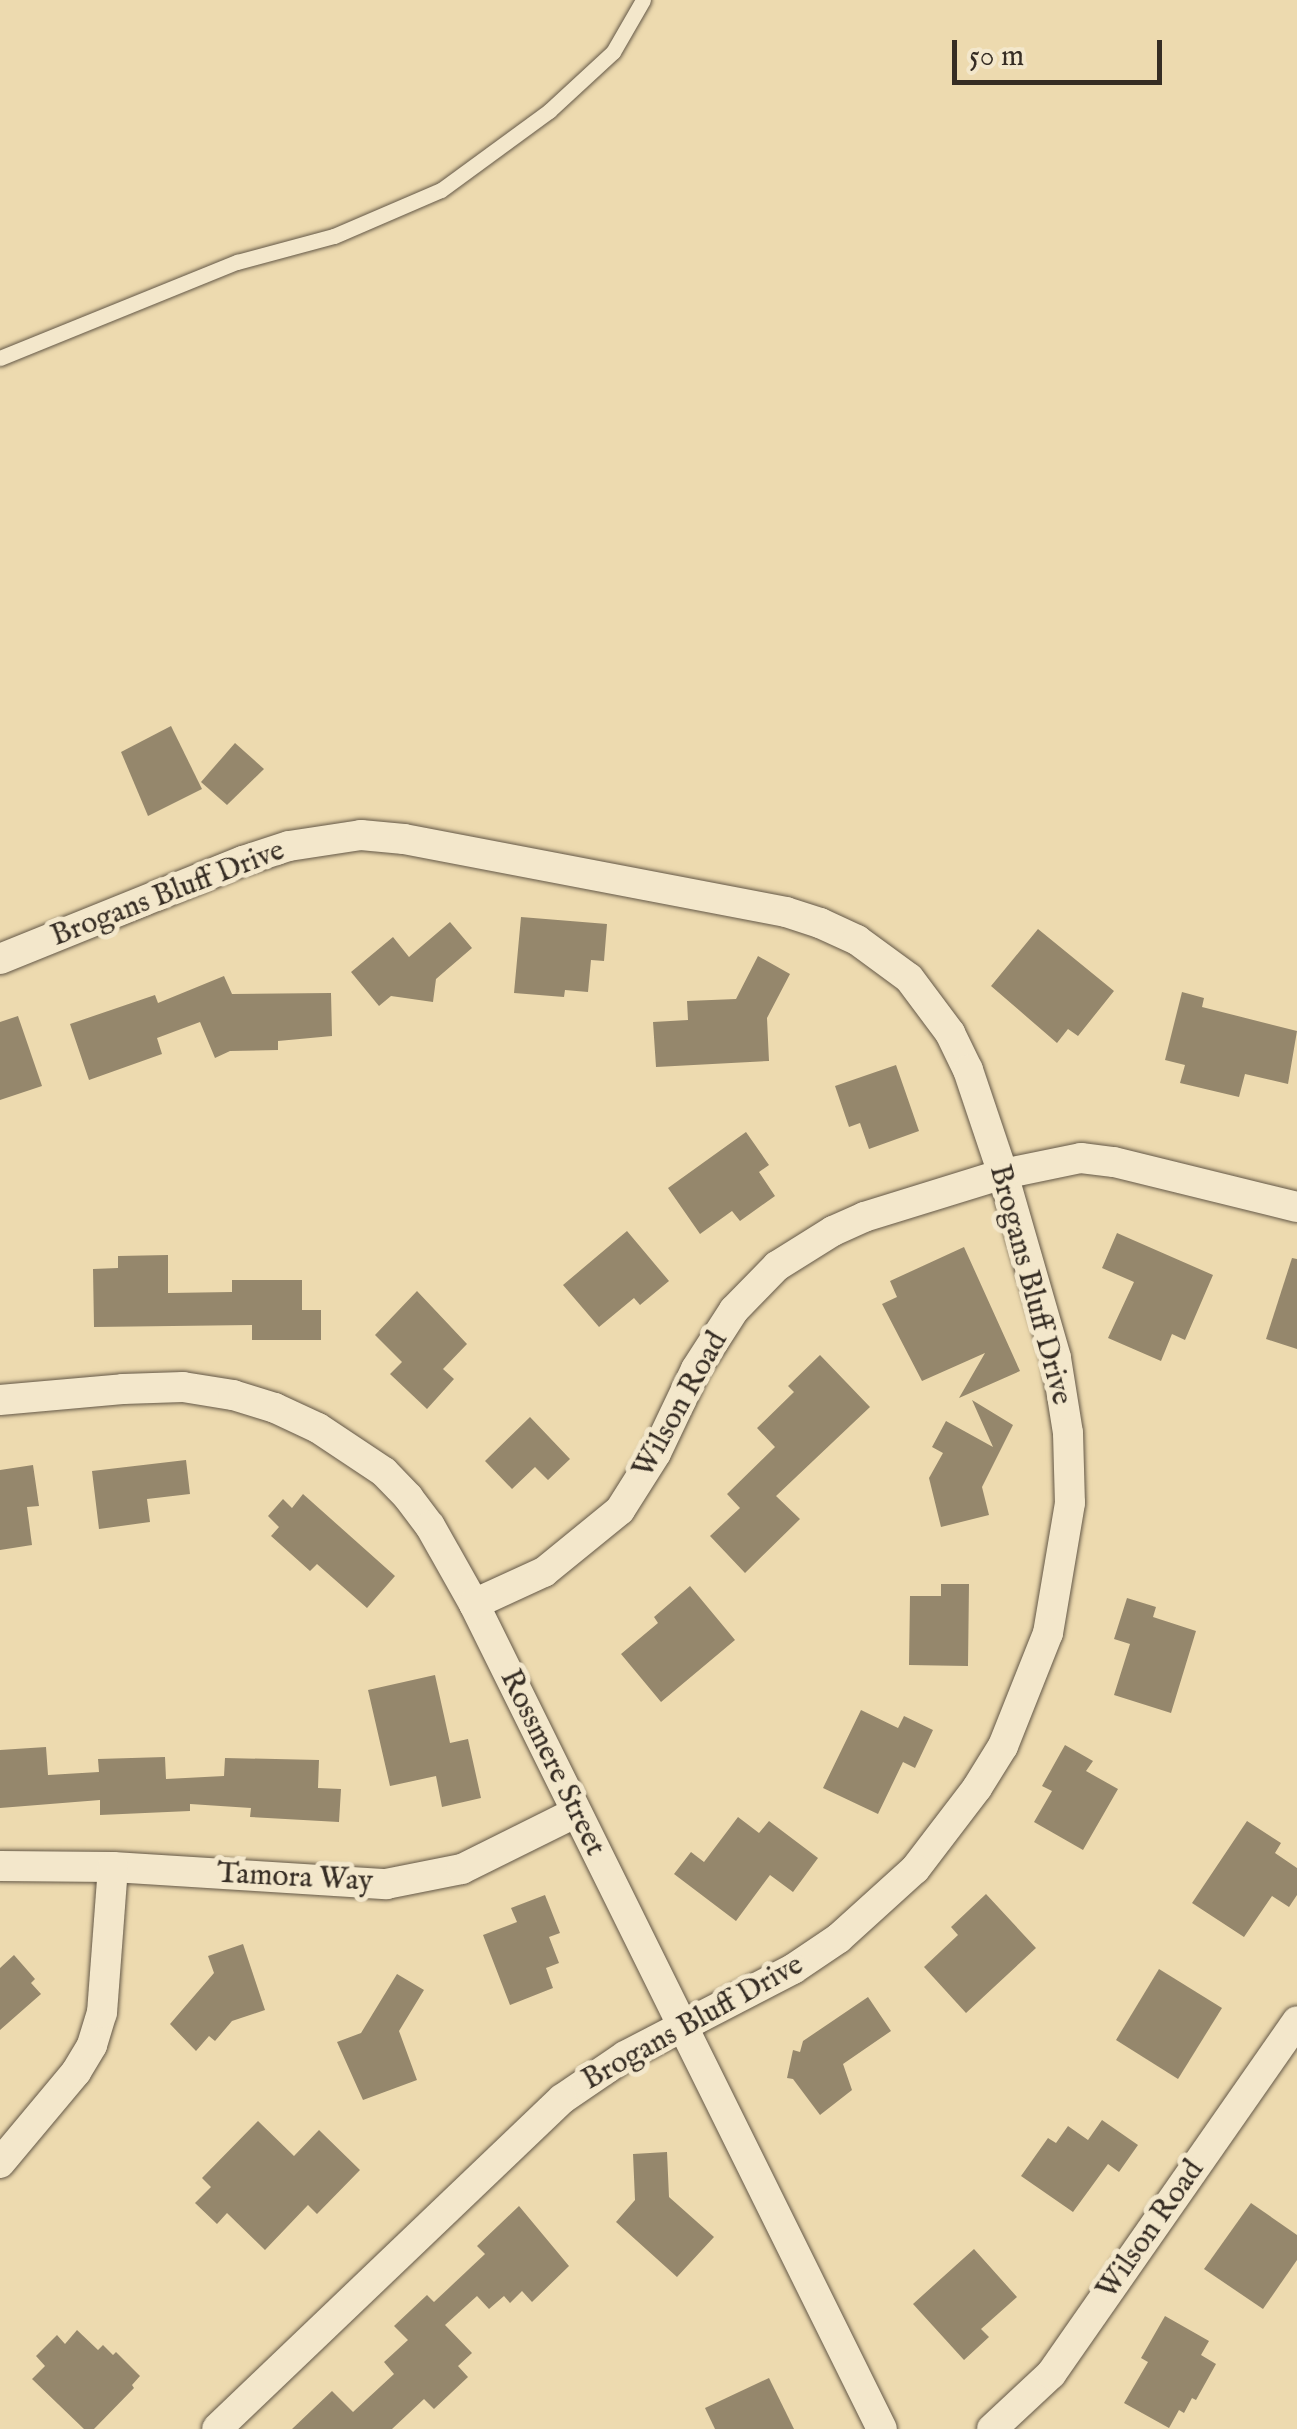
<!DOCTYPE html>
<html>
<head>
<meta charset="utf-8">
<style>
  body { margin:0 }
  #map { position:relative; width:1297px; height:2429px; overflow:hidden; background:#eddaaf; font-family:"IM FELL English",serif }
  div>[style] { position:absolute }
  .building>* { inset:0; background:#95876c }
  .roads { filter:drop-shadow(0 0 2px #645847) drop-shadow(0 0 2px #645847) }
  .service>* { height:15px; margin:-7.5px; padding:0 7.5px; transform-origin:7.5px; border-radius:7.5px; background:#f3e7cb }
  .minor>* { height:30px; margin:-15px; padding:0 15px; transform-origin:15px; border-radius:15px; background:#f3e7cb }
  span { translate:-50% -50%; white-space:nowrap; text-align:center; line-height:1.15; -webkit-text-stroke:10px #f3e7cb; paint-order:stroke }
  .street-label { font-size:30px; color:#362d24 }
  .scale { position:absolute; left:952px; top:40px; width:210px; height:45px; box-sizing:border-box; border:5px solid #362d24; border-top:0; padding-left:12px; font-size:30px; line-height:35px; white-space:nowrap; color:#362d24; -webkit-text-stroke:8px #f3e7cb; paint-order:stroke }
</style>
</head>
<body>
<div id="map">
  <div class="building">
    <i style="clip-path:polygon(171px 726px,202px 789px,148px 816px,121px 752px)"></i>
    <i style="clip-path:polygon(235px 743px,264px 769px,227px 805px,201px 782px)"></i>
    <i style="clip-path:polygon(521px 917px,607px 924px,604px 961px,591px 960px,588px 992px,565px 990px,564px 997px,514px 993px)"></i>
    <i style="clip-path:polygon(450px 922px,472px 948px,436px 979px,433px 1002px,391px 996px,379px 1006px,351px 972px,393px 937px,409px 957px)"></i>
    <i style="clip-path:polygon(1038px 929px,1114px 991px,1078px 1036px,1068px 1029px,1057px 1043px,991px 986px)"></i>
    <i style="clip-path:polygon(758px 956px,790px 974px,767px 1018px,769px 1061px,656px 1067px,653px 1022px,688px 1020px,687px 1001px,736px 999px)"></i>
    <i style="clip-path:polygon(224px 976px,232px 994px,331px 993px,332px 1036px,278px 1041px,278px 1050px,230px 1051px,215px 1058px,200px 1022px,157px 1038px,162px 1054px,89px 1080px,70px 1024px,155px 995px,158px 1003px)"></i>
    <i style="clip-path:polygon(1182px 992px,1204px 998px,1202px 1007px,1297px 1031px,1288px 1084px,1245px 1074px,1239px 1097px,1180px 1083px,1185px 1065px,1165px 1060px)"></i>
    <i style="clip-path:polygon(18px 1016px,42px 1086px,0 1100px,0 1022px)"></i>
    <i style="clip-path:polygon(896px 1065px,919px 1131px,869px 1149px,860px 1123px,849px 1127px,835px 1086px)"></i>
    <i style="clip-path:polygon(746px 1132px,769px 1165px,759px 1172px,775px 1196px,740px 1221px,732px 1211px,700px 1234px,668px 1188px)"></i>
    <i style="clip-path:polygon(627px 1231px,669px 1281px,640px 1305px,634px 1298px,599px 1327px,563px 1285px)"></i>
    <i style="clip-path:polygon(1117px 1233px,1213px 1275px,1185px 1340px,1172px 1334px,1161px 1361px,1108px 1338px,1134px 1282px,1102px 1268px)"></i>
    <i style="clip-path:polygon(964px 1247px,1020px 1371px,959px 1398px,985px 1353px,922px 1381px,882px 1304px,897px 1297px,890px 1281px)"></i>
    <i style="clip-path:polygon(168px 1255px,168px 1293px,232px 1292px,232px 1280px,302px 1280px,302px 1310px,321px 1310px,321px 1340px,252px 1340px,252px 1325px,94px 1327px,93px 1269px,118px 1268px,118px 1256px)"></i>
    <i style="clip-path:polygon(1292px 1258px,1297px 1259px,1297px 1349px,1266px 1339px)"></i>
    <i style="clip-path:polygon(417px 1291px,467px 1344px,443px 1369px,454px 1379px,427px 1409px,390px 1374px,402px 1362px,375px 1335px)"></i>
    <i style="clip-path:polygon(820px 1355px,870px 1407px,776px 1496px,800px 1519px,745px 1573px,710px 1536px,740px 1508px,727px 1494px,775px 1447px,757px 1428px,794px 1392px,788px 1386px)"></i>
    <i style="clip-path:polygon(972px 1400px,1013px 1425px,982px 1487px,989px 1515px,941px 1527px,929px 1478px,943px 1453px,932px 1447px,946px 1421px,993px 1447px)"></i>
    <i style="clip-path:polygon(530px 1417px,570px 1459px,548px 1480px,535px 1467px,512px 1489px,485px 1461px)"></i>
    <i style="clip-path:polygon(186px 1460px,190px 1494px,147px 1499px,150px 1522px,99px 1529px,92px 1471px)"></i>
    <i style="clip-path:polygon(33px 1465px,39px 1506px,27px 1507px,32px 1545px,0 1550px,0 1470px)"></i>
    <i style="clip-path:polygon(303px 1494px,395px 1576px,367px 1608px,317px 1564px,310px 1571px,271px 1536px,279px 1527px,268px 1516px,283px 1499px,292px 1508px)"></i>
    <i style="clip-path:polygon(941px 1584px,969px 1584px,968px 1666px,909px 1665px,910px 1596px,941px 1596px)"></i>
    <i style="clip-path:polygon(690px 1586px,735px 1640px,661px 1702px,621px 1654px,658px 1623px,654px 1617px)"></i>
    <i style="clip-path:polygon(1127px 1598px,1156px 1607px,1153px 1617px,1196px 1631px,1171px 1713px,1114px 1695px,1130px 1644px,1114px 1639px)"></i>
    <i style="clip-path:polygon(435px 1675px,450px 1743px,468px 1739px,481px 1798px,442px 1807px,436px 1776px,390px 1786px,368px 1690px)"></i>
    <i style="clip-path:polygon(861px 1710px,898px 1728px,904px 1716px,933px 1730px,915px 1768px,903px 1762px,878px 1814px,823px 1788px)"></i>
    <i style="clip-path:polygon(1065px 1745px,1093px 1761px,1086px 1771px,1118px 1789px,1083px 1850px,1034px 1822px,1052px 1791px,1042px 1786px)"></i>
    <i style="clip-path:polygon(46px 1747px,48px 1775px,99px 1772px,98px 1759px,165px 1757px,166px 1779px,224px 1776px,225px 1758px,319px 1760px,318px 1788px,341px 1789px,339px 1822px,250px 1817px,251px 1808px,190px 1804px,190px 1811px,100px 1815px,100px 1800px,0 1808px,0 1750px)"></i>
    <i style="clip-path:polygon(738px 1817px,759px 1833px,769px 1821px,818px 1858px,793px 1892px,770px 1875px,736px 1921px,674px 1874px,691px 1852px,704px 1862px)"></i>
    <i style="clip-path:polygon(1247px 1821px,1281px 1843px,1275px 1853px,1297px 1868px,1297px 1895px,1289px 1907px,1272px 1896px,1244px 1937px,1192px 1903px)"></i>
    <i style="clip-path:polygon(986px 1894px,1036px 1948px,966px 2013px,924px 1967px,958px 1935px,951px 1927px)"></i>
    <i style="clip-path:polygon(545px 1895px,560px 1933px,549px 1937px,559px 1963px,546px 1968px,553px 1988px,510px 2005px,483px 1935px,517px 1922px,511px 1908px)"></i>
    <i style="clip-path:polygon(243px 1944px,265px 2010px,232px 2021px,215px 2041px,209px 2036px,196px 2051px,170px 2024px,214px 1973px,208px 1956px)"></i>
    <i style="clip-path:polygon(14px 1955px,35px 1979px,31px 1983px,41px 1994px,0 2030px,0 1968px)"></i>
    <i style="clip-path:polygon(1159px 1969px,1222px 2008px,1178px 2079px,1116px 2040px)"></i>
    <i style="clip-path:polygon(397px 1974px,424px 1990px,399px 2031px,417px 2080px,363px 2100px,337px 2042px,361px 2033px)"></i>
    <i style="clip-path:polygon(868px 1997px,891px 2031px,843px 2064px,852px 2090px,820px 2115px,793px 2079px,787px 2078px,793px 2050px,800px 2052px,803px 2041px)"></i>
    <i style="clip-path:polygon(1102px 2120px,1138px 2145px,1119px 2172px,1108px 2164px,1073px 2212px,1021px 2176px,1048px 2138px,1056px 2143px,1068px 2126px,1088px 2140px)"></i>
    <i style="clip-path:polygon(258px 2121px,294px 2156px,319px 2130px,360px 2170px,317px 2214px,308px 2205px,265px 2250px,227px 2213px,217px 2224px,195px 2203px,211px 2187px,202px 2178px)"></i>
    <i style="clip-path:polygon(667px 2152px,669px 2197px,714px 2237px,677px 2277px,616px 2222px,635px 2200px,633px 2154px)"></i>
    <i style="clip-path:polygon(1251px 2203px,1297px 2235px,1297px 2260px,1263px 2309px,1204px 2269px)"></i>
    <i style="clip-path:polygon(519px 2206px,569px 2266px,532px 2302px,522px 2291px,510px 2303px,504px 2296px,489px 2309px,477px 2296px,445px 2325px,472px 2353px,458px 2366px,468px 2377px,434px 2409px,424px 2399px,392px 2429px,292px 2429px,332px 2391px,353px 2412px,394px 2374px,384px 2362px,408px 2340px,394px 2326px,427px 2295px,434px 2302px,485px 2254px,477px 2246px)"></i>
    <i style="clip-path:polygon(974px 2249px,1017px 2297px,981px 2329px,989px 2337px,964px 2360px,913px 2304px)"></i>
    <i style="clip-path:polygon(1165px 2316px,1209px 2341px,1201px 2355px,1216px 2364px,1196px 2400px,1192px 2398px,1184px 2413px,1179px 2410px,1169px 2428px,1124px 2403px,1148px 2362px,1141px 2358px)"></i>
    <i style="clip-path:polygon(77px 2330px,98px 2350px,103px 2345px,113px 2355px,116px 2352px,140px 2376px,132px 2385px,134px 2388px,94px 2429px,84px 2429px,32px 2379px,45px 2366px,36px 2356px,57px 2335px,65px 2344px)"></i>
    <i style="clip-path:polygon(769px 2378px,794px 2429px,715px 2429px,705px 2408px)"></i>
  </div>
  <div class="roads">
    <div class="service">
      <i style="left:0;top:358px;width:256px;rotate:-22.1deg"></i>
      <i style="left:237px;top:262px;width:100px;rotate:-15deg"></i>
      <i style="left:334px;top:236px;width:116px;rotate:-23.3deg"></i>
      <i style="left:441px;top:190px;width:134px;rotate:-36.2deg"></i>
      <i style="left:549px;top:111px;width:87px;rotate:-42.7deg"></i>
      <i style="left:613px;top:52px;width:60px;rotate:-60deg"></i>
    </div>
    <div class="minor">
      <i style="left:0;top:959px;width:262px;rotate:-22deg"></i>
      <i style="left:243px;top:861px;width:48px;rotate:-18.1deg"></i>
      <i style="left:289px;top:846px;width:73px;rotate:-8.7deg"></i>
      <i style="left:361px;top:835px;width:43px;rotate:5.3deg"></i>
      <i style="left:404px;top:839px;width:389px;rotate:10.8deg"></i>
      <i style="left:786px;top:912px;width:36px;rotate:18deg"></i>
      <i style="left:820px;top:923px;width:41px;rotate:24.7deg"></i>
      <i style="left:857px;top:940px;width:64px;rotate:36.2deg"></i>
      <i style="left:909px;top:978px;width:69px;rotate:53.3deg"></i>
      <i style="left:950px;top:1033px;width:41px;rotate:64.1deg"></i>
      <i style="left:968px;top:1070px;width:110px;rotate:71.4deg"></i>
      <i style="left:1003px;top:1174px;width:191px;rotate:73.9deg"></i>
      <i style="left:1056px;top:1358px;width:76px;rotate:80.9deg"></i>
      <i style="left:1068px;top:1433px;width:70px;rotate:88.4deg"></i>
      <i style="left:1070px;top:1503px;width:132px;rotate:99.6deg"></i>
      <i style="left:1048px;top:1633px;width:122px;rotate:111.7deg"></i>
      <i style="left:1003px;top:1746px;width:49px;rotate:121.8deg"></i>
      <i style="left:977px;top:1788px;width:102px;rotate:127.4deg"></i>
      <i style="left:915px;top:1869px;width:103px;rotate:137.8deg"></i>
      <i style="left:839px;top:1938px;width:55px;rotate:146deg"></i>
      <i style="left:793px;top:1969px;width:189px;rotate:152.6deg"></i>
      <i style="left:625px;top:2056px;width:76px;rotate:145.7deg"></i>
      <i style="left:562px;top:2099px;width:477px;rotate:136.3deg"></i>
      <i style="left:0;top:1400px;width:123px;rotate:-5.1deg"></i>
      <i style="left:123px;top:1389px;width:60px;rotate:-1.9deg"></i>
      <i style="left:183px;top:1387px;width:51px;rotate:9.1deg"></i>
      <i style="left:233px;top:1395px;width:44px;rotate:17.2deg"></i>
      <i style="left:275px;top:1408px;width:47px;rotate:24.9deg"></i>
      <i style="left:318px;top:1428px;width:79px;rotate:33.7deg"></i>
      <i style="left:384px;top:1472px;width:35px;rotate:46deg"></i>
      <i style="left:408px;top:1497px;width:36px;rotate:53deg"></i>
      <i style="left:430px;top:1526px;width:90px;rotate:60.6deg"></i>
      <i style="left:474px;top:1604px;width:920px;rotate:63.69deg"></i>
      <i style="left:474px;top:1604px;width:77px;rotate:-24.6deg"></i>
      <i style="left:544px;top:1572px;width:98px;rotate:-39.2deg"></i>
      <i style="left:620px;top:1510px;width:67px;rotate:-57.7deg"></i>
      <i style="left:656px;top:1453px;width:93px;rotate:-64.5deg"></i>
      <i style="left:696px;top:1369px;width:70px;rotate:-57.2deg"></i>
      <i style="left:734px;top:1310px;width:62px;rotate:-45.7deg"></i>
      <i style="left:777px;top:1266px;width:66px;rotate:-32deg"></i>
      <i style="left:833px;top:1231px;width:34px;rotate:-24deg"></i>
      <i style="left:864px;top:1217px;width:145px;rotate:-17.2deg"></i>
      <i style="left:1003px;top:1174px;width:80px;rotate:-11.6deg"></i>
      <i style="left:1081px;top:1158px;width:33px;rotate:7deg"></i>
      <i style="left:1114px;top:1162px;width:188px;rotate:13.8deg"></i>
      <i style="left:0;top:1866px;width:113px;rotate:0.5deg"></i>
      <i style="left:113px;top:1867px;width:274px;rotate:3.6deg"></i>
      <i style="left:386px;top:1884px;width:77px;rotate:-11.2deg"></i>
      <i style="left:462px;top:1869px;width:126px;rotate:-26.4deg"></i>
      <i style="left:0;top:2163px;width:119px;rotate:-50.1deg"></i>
      <i style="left:76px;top:2072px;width:31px;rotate:-59deg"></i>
      <i style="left:92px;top:2045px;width:34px;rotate:-73deg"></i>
      <i style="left:102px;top:2013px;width:146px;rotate:-85.7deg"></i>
      <i style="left:992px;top:2429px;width:81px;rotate:-43deg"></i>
      <i style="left:1051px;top:2374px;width:430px;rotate:-55.1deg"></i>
    </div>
  </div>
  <div class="street-label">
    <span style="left:168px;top:894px;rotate:-21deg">Brogans Bluff Drive</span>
    <span style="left:1030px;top:1285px;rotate:75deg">Brogans Bluff Drive</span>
    <span style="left:681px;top:1405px;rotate:-61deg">Wilson Road</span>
    <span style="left:552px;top:1763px;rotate:64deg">Rossmere Street</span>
    <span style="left:295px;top:1878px;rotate:3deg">Tamora Way</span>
    <span style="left:693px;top:2023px;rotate:-29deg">Brogans Bluff Drive</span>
    <span style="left:1151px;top:2230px;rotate:-55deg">Wilson Road</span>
  </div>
  <div class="scale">50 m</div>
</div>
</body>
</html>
